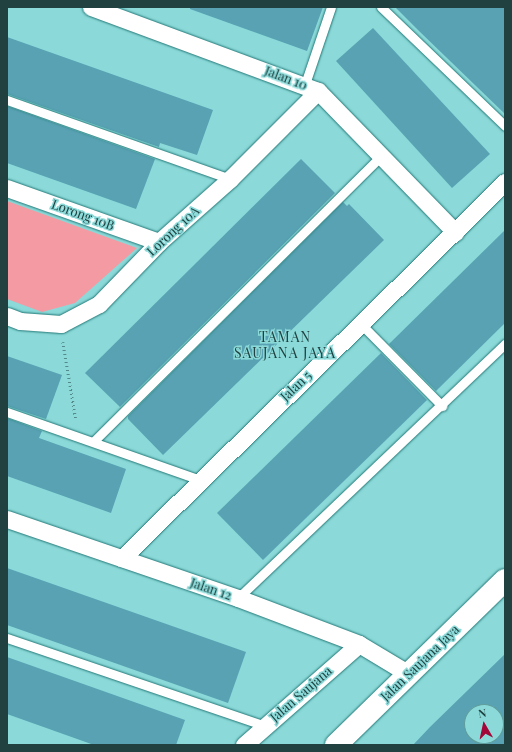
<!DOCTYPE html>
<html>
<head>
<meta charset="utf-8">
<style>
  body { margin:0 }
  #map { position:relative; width:512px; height:752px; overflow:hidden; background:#8bdad9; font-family:"Playfair Display",serif }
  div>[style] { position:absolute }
  .green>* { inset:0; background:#f49aa2 }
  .building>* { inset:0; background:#58a2b3 }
  .path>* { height:2.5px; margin-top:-1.25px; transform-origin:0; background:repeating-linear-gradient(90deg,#538a89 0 1px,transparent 0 4px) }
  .roads { filter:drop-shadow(0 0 1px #237877) drop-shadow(0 0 1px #237877) }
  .service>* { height:9px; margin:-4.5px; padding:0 4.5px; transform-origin:4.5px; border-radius:4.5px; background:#fff }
  .minor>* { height:17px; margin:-8.5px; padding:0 8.5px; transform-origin:8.5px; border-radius:8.5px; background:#fff }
  .secondary>* { height:22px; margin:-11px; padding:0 11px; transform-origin:11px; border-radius:11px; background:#fff }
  span { translate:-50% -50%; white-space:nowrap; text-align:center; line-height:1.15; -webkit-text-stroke:3px #8bdad9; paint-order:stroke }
  .street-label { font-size:13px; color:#204140 }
  .neighbourhood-label { font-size:14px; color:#204140; letter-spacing:1px }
  .frame { position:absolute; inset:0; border:8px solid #204140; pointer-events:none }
  .north { position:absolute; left:464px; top:704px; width:40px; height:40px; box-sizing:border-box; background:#8bdad9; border:1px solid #609d9c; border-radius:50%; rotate:351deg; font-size:11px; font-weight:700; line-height:16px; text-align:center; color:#204140 }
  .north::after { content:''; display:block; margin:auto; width:14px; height:18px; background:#a30638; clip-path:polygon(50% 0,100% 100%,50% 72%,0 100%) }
</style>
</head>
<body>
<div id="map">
  <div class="green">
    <i style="clip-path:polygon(7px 201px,137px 248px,75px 303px,42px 312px,7px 299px)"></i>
  </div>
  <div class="building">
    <i style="clip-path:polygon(190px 7px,323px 7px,307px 51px,190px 9px)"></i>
    <i style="clip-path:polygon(395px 7px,505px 7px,505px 114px,419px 31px)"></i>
    <i style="clip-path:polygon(373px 28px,490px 154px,452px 188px,336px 61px)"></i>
    <i style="clip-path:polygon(7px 37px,213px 110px,197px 155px,160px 143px,159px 147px,7px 94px)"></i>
    <i style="clip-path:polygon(7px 106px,155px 159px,136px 209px,7px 163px)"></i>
    <i style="clip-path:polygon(301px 159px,335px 193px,120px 407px,85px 373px)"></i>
    <i style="clip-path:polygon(343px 202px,347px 206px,349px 204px,384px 240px,163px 455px,128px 419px,128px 416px)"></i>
    <i style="clip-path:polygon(505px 230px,505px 323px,436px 391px,389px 344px)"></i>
    <i style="clip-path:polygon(381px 353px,427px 400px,263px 560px,217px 513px)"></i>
    <i style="clip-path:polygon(7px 356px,62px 375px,46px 419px,7px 406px)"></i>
    <i style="clip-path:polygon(7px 418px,42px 431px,39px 438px,126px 469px,111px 513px,7px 476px)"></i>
    <i style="clip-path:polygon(7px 568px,246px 652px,228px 703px,7px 625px)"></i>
    <i style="clip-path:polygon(evenodd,505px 654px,505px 745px,413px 745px,430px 727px,505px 654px,472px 712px,496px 712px,496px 736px,472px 736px,472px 712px)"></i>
    <i style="clip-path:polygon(7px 657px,185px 720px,176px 745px,94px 745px,7px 714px)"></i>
  </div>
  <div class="path">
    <i style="left:63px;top:342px;width:79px;rotate:80.5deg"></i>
  </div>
  <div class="roads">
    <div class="service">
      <i style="left:381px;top:7px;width:172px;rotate:43.8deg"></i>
      <i style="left:305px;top:84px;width:81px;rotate:-71.3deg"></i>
      <i style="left:7px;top:100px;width:237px;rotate:19.5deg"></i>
      <i style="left:360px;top:323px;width:117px;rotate:45.3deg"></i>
      <i style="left:7px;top:412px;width:205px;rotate:19.4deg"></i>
      <i style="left:94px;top:441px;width:406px;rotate:-44.8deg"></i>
      <i style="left:238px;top:598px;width:369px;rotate:-43.6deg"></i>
      <i style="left:7px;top:638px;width:273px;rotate:18.8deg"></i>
    </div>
    <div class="minor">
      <i style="left:91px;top:7px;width:242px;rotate:20.3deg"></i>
      <i style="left:318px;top:91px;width:197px;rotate:45.8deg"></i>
      <i style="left:7px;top:188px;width:161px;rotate:19.6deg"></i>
      <i style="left:7px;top:316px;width:14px;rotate:21deg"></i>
      <i style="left:20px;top:321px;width:41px;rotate:4.2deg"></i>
      <i style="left:61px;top:324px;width:43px;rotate:-27.8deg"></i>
      <i style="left:99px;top:304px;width:86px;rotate:-45.9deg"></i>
      <i style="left:159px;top:242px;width:95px;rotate:-41.6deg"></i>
      <i style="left:230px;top:179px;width:124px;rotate:-45deg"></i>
      <i style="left:7px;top:519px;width:244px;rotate:18.9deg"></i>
      <i style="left:238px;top:598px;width:129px;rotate:20.8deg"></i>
      <i style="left:359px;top:644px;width:58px;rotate:31deg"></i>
      <i style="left:122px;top:558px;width:537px;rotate:-44.47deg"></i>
      <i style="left:244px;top:745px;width:153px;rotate:-41.3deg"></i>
    </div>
    <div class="secondary">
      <i style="left:336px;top:745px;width:236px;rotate:-44.3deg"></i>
    </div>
  </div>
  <div class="street-label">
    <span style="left:286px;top:78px;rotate:21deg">Jalan 10</span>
    <span style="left:83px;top:215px;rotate:20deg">Lorong 10B</span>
    <span style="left:173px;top:231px;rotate:-43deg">Lorong 10A</span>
    <span style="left:296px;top:386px;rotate:-44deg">Jalan 5</span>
    <span style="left:211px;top:589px;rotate:19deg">Jalan 12</span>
    <span style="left:420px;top:663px;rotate:-44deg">Jalan Saujana Jaya</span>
    <span style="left:301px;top:694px;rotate:-41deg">Jalan Saujana</span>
  </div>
  <div class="neighbourhood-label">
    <span style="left:285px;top:345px">TAMAN<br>SAUJANA JAYA</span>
  </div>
  <div class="frame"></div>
  <div class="north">N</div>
</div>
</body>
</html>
